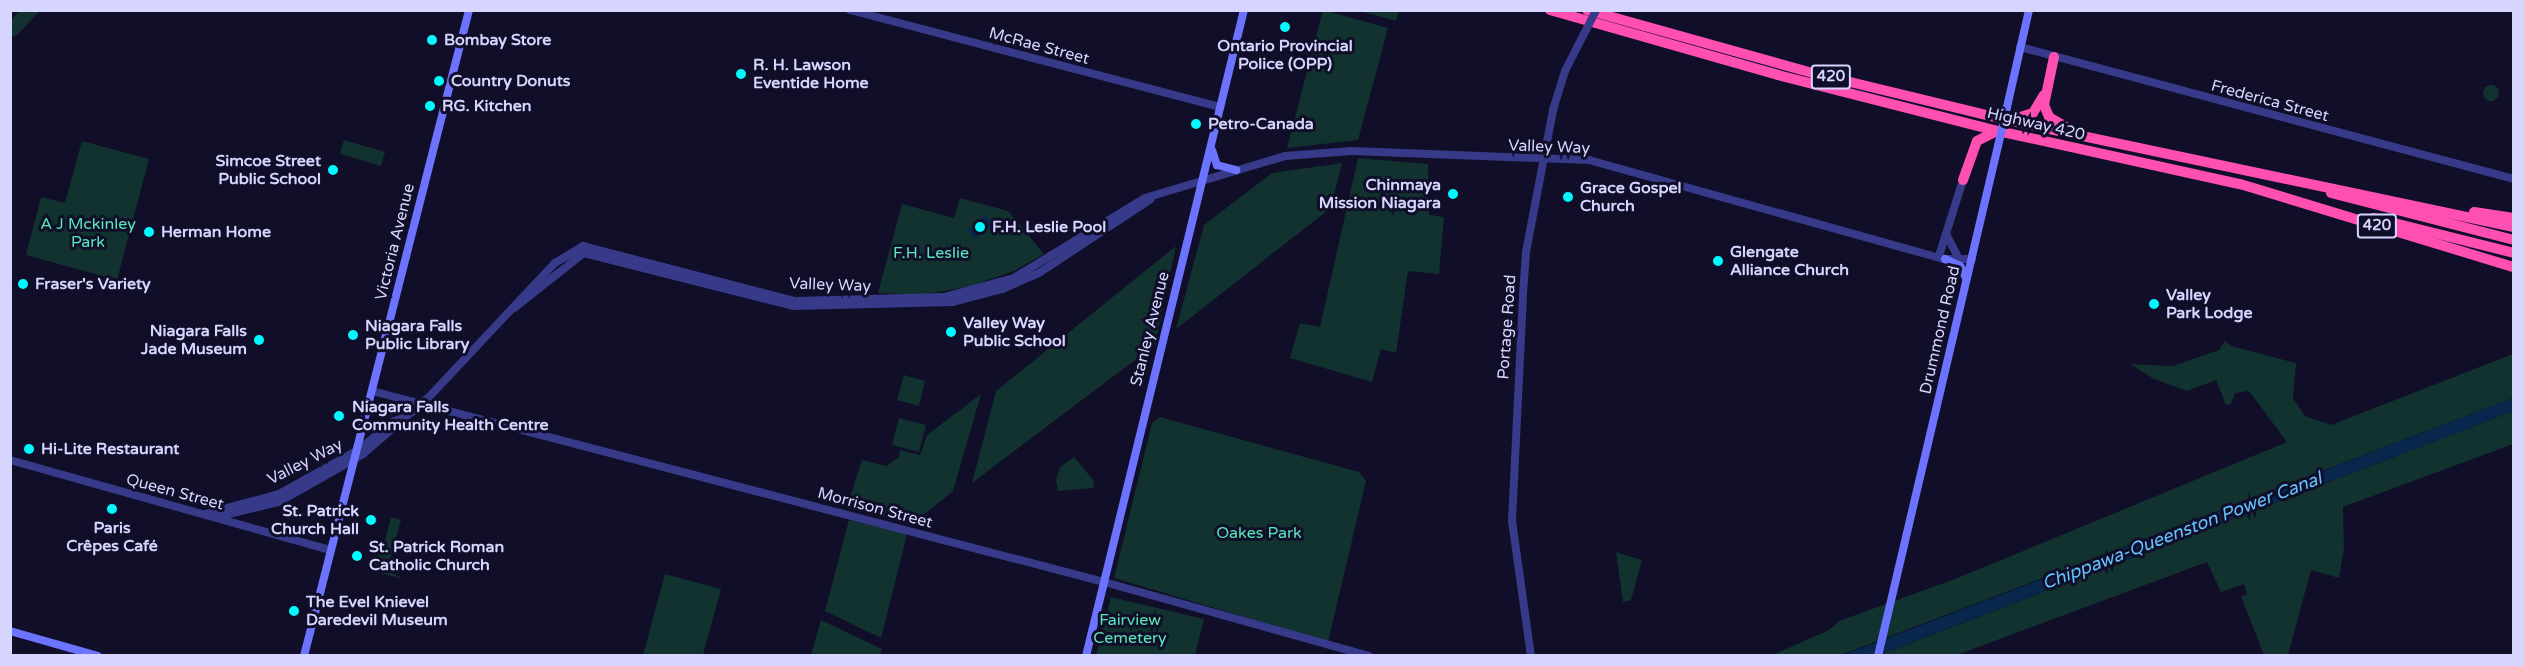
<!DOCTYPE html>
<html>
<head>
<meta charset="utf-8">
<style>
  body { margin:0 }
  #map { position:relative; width:2524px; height:666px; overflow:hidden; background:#100e28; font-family:"Varela Round",sans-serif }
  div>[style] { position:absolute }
  .green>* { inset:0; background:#11322e }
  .round { border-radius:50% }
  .water>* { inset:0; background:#09274c }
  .tertiary>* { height:8px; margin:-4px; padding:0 4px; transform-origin:4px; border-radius:4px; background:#363a89 }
  .secondary>* { height:8px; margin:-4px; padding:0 4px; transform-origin:4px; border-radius:4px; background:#6c74ff }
  .motorway>* { height:10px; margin:-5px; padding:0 5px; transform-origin:5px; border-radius:5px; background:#ff50b2 }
  .tertiary-bridge>* { height:8px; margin:-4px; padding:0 4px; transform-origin:4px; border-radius:4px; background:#363a89 }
  .secondary-bridge>* { height:8px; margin:-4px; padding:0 4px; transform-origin:4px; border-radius:4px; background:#6c74ff }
  .dots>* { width:16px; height:16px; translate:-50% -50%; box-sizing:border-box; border:3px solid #100e28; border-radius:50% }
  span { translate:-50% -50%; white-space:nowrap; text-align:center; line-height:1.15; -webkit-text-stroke:6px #100e28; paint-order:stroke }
  .shield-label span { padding:2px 4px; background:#100e28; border:2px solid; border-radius:4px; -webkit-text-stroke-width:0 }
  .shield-label { font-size:15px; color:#d6d5ff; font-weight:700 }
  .poi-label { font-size:16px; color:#d6d5ff; font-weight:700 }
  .left { translate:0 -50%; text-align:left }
  .right { translate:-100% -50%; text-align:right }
  .street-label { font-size:16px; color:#d6d5ff }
  .park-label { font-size:16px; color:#59e7b8 }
  .water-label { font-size:18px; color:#63c3ff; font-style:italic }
  .frame { position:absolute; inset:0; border:12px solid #d6d5ff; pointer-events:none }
</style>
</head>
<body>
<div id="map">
  <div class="green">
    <i style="clip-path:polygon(1323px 10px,1388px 28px,1358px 140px,1287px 148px)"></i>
    <i style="clip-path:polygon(19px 11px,40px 11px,15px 37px,11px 35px,11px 21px)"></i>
    <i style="clip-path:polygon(1360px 11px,1399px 11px,1396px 21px)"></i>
    <i class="round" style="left:2483px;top:85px;width:16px;height:16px"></i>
    <i style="clip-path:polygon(344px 140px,385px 152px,381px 166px,340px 154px)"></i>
    <i style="clip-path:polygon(82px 141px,149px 159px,117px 280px,26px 255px,41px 197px,65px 203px)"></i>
    <i style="clip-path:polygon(1358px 158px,1428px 164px,1429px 215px,1444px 217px,1439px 274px,1408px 271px,1396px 353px,1381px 349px,1372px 382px,1290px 358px,1300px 323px,1320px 327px)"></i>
    <i style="clip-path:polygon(1342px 163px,1331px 208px,1176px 329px,1204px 225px,1272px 173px)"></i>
    <i style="clip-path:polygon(960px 198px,1008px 211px,1044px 254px,1014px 271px,971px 286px,922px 295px,878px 293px,902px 204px,954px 218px)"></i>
    <i style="clip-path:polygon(1176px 246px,1155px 345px,972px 483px,996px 391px)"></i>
    <i style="clip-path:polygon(2225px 341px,2231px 346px,2296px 363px,2293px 398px,2305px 416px,2331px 425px,2513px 354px,2513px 398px,1841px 655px,1770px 656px,1829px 630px,1839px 621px,1955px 579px,2287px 442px,2249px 391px,2235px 393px,2231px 404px,2226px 405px,2216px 380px,2187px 391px,2154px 379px,2130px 364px,2173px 366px,2219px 350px)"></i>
    <i style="clip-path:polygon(904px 375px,925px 381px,919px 406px,897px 400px)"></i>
    <i style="clip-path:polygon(981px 394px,953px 491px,913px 523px,847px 507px,862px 460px,886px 466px,899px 457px,900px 450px,920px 455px,927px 435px)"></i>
    <i style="clip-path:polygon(2513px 411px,2513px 444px,2343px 507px,2344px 548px,2339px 578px,2311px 570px,2288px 655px,2264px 655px,2241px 596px,2247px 594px,2244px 584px,2221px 592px,2207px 562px,1957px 655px,1877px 656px)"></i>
    <i style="clip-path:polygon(1160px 417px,1359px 472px,1366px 481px,1328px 642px,1114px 578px,1152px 423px)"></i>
    <i style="clip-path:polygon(899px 418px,926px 425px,919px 452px,892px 445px)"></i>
    <i style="clip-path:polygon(1074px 457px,1094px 481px,1093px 488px,1058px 491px,1056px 479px,1060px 467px)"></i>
    <i style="clip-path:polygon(391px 517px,401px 520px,387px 570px,403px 579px,373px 571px,371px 565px,384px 545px)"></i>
    <i style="clip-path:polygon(849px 520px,907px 534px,881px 638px,825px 611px)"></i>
    <i style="clip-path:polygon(1616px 552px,1642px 560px,1631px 600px,1623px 602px)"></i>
    <i style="clip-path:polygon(665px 574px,721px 589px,703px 655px,643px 655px)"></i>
    <i style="clip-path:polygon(1111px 597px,1204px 619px,1195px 655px,1096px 655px)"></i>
    <i style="clip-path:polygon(821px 620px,882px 649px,880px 655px,811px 655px)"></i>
  </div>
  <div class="water">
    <i style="clip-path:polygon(986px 215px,993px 224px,975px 239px,967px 229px)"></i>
    <i style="clip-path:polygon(2513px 398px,2513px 411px,1879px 655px,1841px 656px)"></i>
  </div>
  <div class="tertiary">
    <i style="left:850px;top:10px;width:383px;rotate:14.7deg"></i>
    <i style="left:2020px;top:47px;width:511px;rotate:14.96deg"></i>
    <i style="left:1947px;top:236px;width:21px;rotate:62deg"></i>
    <i style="left:1939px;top:256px;width:80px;rotate:-72.5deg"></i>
    <i style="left:514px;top:308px;width:89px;rotate:-38.2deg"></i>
    <i style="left:584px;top:253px;width:216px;rotate:14.2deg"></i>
    <i style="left:793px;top:306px;width:160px;rotate:-1.4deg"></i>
    <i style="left:953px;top:302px;width:51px;rotate:-14.9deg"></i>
    <i style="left:1002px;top:289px;width:40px;rotate:-23.4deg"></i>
    <i style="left:1039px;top:273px;width:134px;rotate:-33.5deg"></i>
    <i style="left:372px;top:391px;width:757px;rotate:14.62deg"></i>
    <i style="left:1104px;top:582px;width:275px;rotate:15.6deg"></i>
    <i style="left:10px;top:460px;width:333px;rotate:15.7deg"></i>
    <i style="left:205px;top:514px;width:77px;rotate:-15.1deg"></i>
    <i style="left:279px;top:494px;width:90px;rotate:-29.1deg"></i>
    <i style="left:358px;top:450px;width:46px;rotate:-38.9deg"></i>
    <i style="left:394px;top:421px;width:13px;rotate:-18deg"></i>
    <i style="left:216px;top:517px;width:65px;rotate:-13.4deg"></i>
    <i style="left:279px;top:502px;width:97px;rotate:-29.7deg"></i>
    <i style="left:363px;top:454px;width:87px;rotate:-40.8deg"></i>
    <i style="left:429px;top:397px;width:184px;rotate:-46.8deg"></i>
    <i style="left:555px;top:263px;width:33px;rotate:-31deg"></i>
    <i style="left:583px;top:246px;width:218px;rotate:14.6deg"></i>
    <i style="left:794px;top:301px;width:150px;rotate:-1.5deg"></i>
    <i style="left:944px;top:297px;width:73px;rotate:-15.2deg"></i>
    <i style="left:1014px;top:278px;width:153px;rotate:-31.4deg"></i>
    <i style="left:1145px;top:198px;width:146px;rotate:-16.7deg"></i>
    <i style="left:1285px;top:156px;width:67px;rotate:-4.3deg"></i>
    <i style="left:1352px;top:151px;width:237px;rotate:2.2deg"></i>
    <i style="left:1589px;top:160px;width:369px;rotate:15.6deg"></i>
    <i style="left:1944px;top:259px;width:28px"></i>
    <i style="left:1531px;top:656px;width:136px;rotate:-98deg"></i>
    <i style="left:1512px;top:521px;width:227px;rotate:-87.2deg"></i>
    <i style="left:1523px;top:294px;width:42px;rotate:-85.9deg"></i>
    <i style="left:1526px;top:252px;width:145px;rotate:-79.2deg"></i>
    <i style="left:1553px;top:110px;width:41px;rotate:-72.9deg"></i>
    <i style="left:1565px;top:71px;width:39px;rotate:-63deg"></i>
  </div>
  <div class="secondary">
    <i style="left:2007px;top:107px;width:99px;rotate:-77.2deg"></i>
    <i style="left:1212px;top:150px;width:16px;rotate:72deg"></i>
    <i style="left:1217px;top:165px;width:20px;rotate:15deg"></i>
    <i style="left:1945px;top:259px;width:17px;rotate:25deg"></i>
    <i style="left:1960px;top:266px;width:13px;rotate:63deg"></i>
    <i style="left:10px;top:631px;width:91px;rotate:15.9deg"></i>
    <i style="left:304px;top:656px;width:667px;rotate:-75.67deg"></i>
    <i style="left:1086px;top:656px;width:665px;rotate:-76.26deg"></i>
    <i style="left:1878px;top:656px;width:524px;rotate:-76.76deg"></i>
  </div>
  <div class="motorway">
    <i style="left:1550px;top:10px;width:237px;rotate:15.9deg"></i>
    <i style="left:1778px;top:75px;width:227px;rotate:14.3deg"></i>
    <i style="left:1998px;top:131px;width:248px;rotate:12.4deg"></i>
    <i style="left:2240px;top:184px;width:286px;rotate:16.9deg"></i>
    <i style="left:1587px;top:10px;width:235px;rotate:15.6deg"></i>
    <i style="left:1813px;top:73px;width:200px;rotate:13.6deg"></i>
    <i style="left:2007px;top:120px;width:518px;rotate:11.92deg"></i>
    <i style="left:2054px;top:57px;width:49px;rotate:101.8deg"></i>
    <i style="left:2044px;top:105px;width:13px;rotate:67deg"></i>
    <i style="left:2049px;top:117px;width:30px;rotate:30deg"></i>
    <i style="left:2011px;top:120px;width:23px;rotate:-18deg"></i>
    <i style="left:2033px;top:113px;width:21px;rotate:-59deg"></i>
    <i style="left:1963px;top:180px;width:41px;rotate:-70.3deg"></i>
    <i style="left:1977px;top:141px;width:22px;rotate:-27deg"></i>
    <i style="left:2331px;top:193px;width:189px;rotate:14.4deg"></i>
    <i style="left:2474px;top:212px;width:40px;rotate:8.5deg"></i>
    <i style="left:2374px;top:218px;width:144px;rotate:14deg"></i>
  </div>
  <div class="tertiary-bridge">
    <i style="left:1583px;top:36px;width:29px;rotate:-63deg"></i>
  </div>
  <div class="secondary-bridge">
    <i style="left:1998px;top:146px;width:40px;rotate:-77deg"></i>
  </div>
  <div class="dots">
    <i style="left:1285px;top:27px;background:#01faff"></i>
    <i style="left:432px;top:40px;background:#01faff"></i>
    <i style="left:741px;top:74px;background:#01faff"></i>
    <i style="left:439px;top:81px;background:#01faff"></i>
    <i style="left:430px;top:106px;background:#01faff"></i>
    <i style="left:1196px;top:124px;background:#01faff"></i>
    <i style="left:333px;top:170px;background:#01faff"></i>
    <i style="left:1453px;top:194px;background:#01faff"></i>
    <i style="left:1568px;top:197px;background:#01faff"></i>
    <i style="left:980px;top:227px;background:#01faff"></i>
    <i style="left:149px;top:232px;background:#01faff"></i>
    <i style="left:1718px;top:261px;background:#01faff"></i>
    <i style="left:23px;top:284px;background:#01faff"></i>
    <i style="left:2154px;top:304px;background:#01faff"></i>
    <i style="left:951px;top:332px;background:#01faff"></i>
    <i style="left:353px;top:335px;background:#01faff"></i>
    <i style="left:259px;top:340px;background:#01faff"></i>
    <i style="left:339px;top:416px;background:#01faff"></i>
    <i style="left:29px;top:449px;background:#01faff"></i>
    <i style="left:112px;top:509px;background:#01faff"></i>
    <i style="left:371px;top:520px;background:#01faff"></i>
    <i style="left:357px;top:556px;background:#01faff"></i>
    <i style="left:294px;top:611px;background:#01faff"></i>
  </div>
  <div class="shield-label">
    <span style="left:1831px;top:77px">420</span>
    <span style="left:2377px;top:226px">420</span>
  </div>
  <div class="poi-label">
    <span class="left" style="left:444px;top:40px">Bombay Store</span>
    <span style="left:1285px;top:55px">Ontario Provincial<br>Police (OPP)</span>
    <span class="left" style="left:753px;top:74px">R. H. Lawson<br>Eventide Home</span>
    <span class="left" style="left:451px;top:81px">Country Donuts</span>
    <span class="left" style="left:442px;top:106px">RG. Kitchen</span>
    <span class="left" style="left:1208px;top:124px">Petro-Canada</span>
    <span class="right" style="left:321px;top:170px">Simcoe Street<br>Public School</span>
    <span class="right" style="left:1441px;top:194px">Chinmaya<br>Mission Niagara</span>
    <span class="left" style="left:1580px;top:197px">Grace Gospel<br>Church</span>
    <span class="left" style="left:992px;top:227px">F.H. Leslie Pool</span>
    <span class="left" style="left:161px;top:232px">Herman Home</span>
    <span class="left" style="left:1730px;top:261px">Glengate<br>Alliance Church</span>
    <span class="left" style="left:35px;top:284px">Fraser's Variety</span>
    <span class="left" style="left:2166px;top:304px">Valley<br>Park Lodge</span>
    <span class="left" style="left:963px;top:332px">Valley Way<br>Public School</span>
    <span class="left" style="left:365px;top:335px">Niagara Falls<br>Public Library</span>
    <span class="right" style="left:247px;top:340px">Niagara Falls<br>Jade Museum</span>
    <span class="left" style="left:352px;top:416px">Niagara Falls<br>Community Health Centre</span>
    <span class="left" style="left:41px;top:449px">Hi-Lite Restaurant</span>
    <span class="right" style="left:359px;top:520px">St. Patrick<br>Church Hall</span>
    <span style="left:112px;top:537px">Paris<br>Crêpes Café</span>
    <span class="left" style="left:369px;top:556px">St. Patrick Roman<br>Catholic Church</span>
    <span class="left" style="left:306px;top:611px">The Evel Knievel<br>Daredevil Museum</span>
  </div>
  <div class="street-label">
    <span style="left:1039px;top:46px;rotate:15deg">McRae Street</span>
    <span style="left:2270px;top:101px;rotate:15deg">Frederica Street</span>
    <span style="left:2036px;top:124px;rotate:13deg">Highway 420</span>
    <span style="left:1549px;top:147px;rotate:2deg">Valley Way</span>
    <span style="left:395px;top:242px;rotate:-76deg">Victoria Avenue</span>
    <span style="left:830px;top:285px;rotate:2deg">Valley Way</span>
    <span style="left:1507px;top:327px;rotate:-86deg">Portage Road</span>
    <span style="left:1150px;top:329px;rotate:-76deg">Stanley Avenue</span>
    <span style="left:1940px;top:330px;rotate:-77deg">Drummond Road</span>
    <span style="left:305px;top:462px;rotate:-27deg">Valley Way</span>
    <span style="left:175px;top:492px;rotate:15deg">Queen Street</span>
    <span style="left:875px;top:508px;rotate:15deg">Morrison Street</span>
  </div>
  <div class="park-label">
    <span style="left:88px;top:233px">A J Mckinley<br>Park</span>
    <span style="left:931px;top:253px">F.H. Leslie</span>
    <span style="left:1259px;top:533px">Oakes Park</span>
    <span style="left:1130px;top:629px">Fairview<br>Cemetery</span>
  </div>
  <div class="water-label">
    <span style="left:2182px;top:531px;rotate:-21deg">Chippawa-Queenston Power Canal</span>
  </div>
  <div class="frame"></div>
</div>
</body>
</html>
